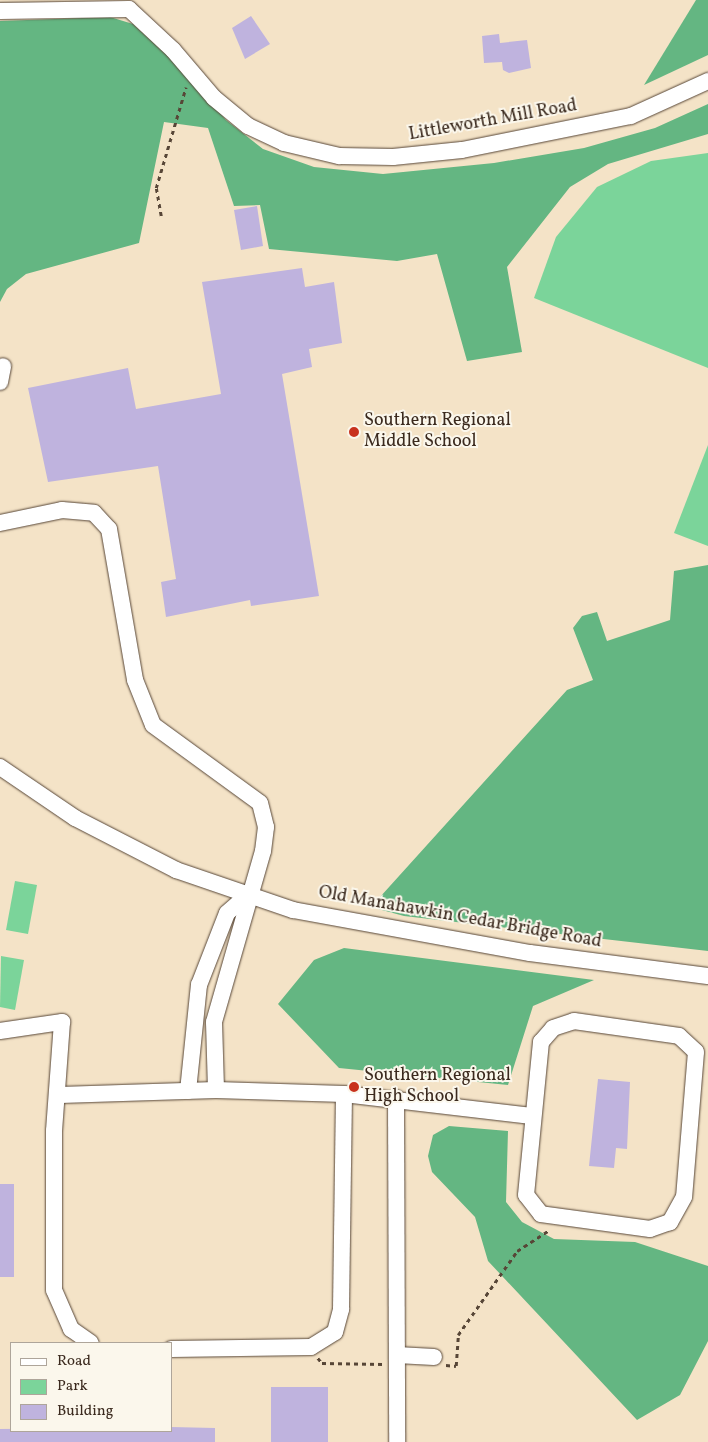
<!DOCTYPE html>
<html>
<head>
<meta charset="utf-8">
<style>
  body { margin:0 }
  #map { position:relative; width:708px; height:1442px; overflow:hidden; background:#f4e3c7; font-family:Vollkorn,serif }
  div>[style] { position:absolute }
  .green>* { inset:0; background:#7bd49a }
  .forest>* { inset:0; background:#64b682 }
  .building>* { inset:0; background:#bfb3de }
  .path>* { height:2.5px; margin-top:-1.25px; transform-origin:0; background:repeating-linear-gradient(90deg,#574637 0 4px,transparent 0 8px) }
  .roads { filter:drop-shadow(0 0 1px #574637) drop-shadow(0 0 1px #574637) }
  .minor>* { height:16px; margin:-8px; padding:0 8px; transform-origin:8px; border-radius:8px; background:#fff }
  .dots>* { width:14px; height:14px; translate:-50% -50%; box-sizing:border-box; border:2px solid #fbf7ec; border-radius:50% }
  span { translate:-50% -50%; white-space:nowrap; text-align:center; line-height:1.15; -webkit-text-stroke:4px #fbf7ec; paint-order:stroke }
  .street-label { font-size:18px; color:#3b2a1e }
  .poi-label { font-size:18px; color:#3b2a1e }
  .left { translate:0 -50%; text-align:left }
  .legend { position:absolute; left:10px; top:1342px; width:162px; height:90px; box-sizing:border-box; background:#fbf7ec; border:1px solid #aea59a; margin:0; padding:6px 9px; list-style:none; font-size:15px; color:#3b2a1e }
  .legend li { display:flex; align-items:center; gap:10px; height:25px }
  .legend b { width:25px; border:1px solid #aea59a }
</style>
</head>
<body>
<div id="map">
  <div class="green">
    <i style="clip-path:polygon(708px 153px,708px 368px,534px 298px,556px 237px,597px 187px,651px 161px)"></i>
    <i style="clip-path:polygon(708px 445px,708px 546px,674px 533px)"></i>
    <i style="clip-path:polygon(15px 881px,37px 885px,28px 934px,6px 930px)"></i>
    <i style="clip-path:polygon(1px 956px,24px 960px,15px 1010px,0 1007px)"></i>
  </div>
  <div class="forest">
    <i style="clip-path:polygon(696px 0,708px 0,708px 55px,644px 85px)"></i>
    <i style="clip-path:polygon(110px 17px,133px 24px,181px 68px,226px 120px,263px 149px,314px 167px,383px 174px,494px 163px,584px 148px,655px 128px,708px 104px,708px 134px,608px 164px,570px 187px,507px 267px,522px 352px,467px 361px,437px 254px,397px 261px,269px 249px,260px 205px,234px 206px,208px 128px,164px 122px,139px 243px,26px 274px,7px 289px,0 302px,0 21px)"></i>
    <i style="clip-path:polygon(708px 565px,708px 951px,404px 916px,371px 907px,567px 690px,593px 680px,573px 628px,582px 616px,597px 612px,607px 641px,670px 620px,674px 571px)"></i>
    <i style="clip-path:polygon(344px 948px,594px 980px,533px 1006px,508px 1085px,339px 1068px,278px 1004px,314px 960px)"></i>
    <i style="clip-path:polygon(449px 1126px,508px 1131px,506px 1202px,522px 1222px,554px 1239px,635px 1242px,708px 1266px,708px 1341px,680px 1395px,637px 1420px,488px 1261px,475px 1217px,432px 1172px,428px 1156px,433px 1135px)"></i>
  </div>
  <div class="building">
    <i style="clip-path:polygon(251px 16px,270px 44px,245px 59px,232px 28px)"></i>
    <i style="clip-path:polygon(499px 34px,500px 43px,527px 40px,531px 68px,509px 73px,503px 70px,502px 62px,484px 63px,482px 36px)"></i>
    <i style="clip-path:polygon(257px 206px,263px 246px,241px 250px,234px 210px)"></i>
    <i style="clip-path:polygon(302px 268px,305px 287px,334px 282px,342px 343px,309px 349px,312px 367px,282px 374px,319px 596px,251px 606px,250px 600px,166px 617px,161px 582px,176px 579px,158px 466px,48px 482px,28px 388px,128px 368px,136px 409px,221px 394px,202px 282px)"></i>
    <i style="clip-path:polygon(598px 1079px,630px 1082px,627px 1149px,616px 1148px,614px 1168px,589px 1166px)"></i>
    <i style="clip-path:polygon(0 1184px,14px 1184px,14px 1277px,0 1277px)"></i>
    <i style="clip-path:polygon(271px 1387px,328px 1387px,328px 1442px,271px 1442px)"></i>
    <i style="clip-path:polygon(171px 1427px,215px 1428px,215px 1442px,0 1442px,0 1429px)"></i>
  </div>
  <div class="path">
    <i style="left:161px;top:216px;width:28px;rotate:-100deg"></i>
    <i style="left:156px;top:188px;width:105px;rotate:-73.5deg"></i>
    <i style="left:318px;top:1358px;width:6px;rotate:51deg"></i>
    <i style="left:322px;top:1363px;width:61px;rotate:0.9deg"></i>
    <i style="left:446px;top:1365px;width:10px;rotate:6deg"></i>
    <i style="left:456px;top:1366px;width:31px;rotate:-86deg"></i>
    <i style="left:458px;top:1335px;width:103px;rotate:-54.9deg"></i>
    <i style="left:517px;top:1251px;width:38px;rotate:-33deg"></i>
  </div>
  <div class="roads">
    <div class="minor">
      <i style="left:0;top:11px;width:129px;rotate:-0.9deg"></i>
      <i style="left:129px;top:9px;width:60px;rotate:43deg"></i>
      <i style="left:173px;top:50px;width:63px;rotate:49.5deg"></i>
      <i style="left:214px;top:98px;width:44px;rotate:39.5deg"></i>
      <i style="left:248px;top:126px;width:40px;rotate:25deg"></i>
      <i style="left:284px;top:143px;width:57px;rotate:13.3deg"></i>
      <i style="left:339px;top:156px;width:54px;rotate:1.1deg"></i>
      <i style="left:393px;top:157px;width:69px;rotate:-5.8deg"></i>
      <i style="left:462px;top:150px;width:172px;rotate:-11.4deg"></i>
      <i style="left:631px;top:116px;width:85px;rotate:-24.4deg"></i>
      <i style="left:0;top:382px;width:16px;rotate:-79deg"></i>
      <i style="left:0;top:523px;width:63px;rotate:-11.8deg"></i>
      <i style="left:62px;top:510px;width:32px;rotate:5deg"></i>
      <i style="left:94px;top:513px;width:22px;rotate:47deg"></i>
      <i style="left:109px;top:529px;width:153px;rotate:80.2deg"></i>
      <i style="left:135px;top:680px;width:48px;rotate:68.2deg"></i>
      <i style="left:153px;top:725px;width:132px;rotate:36.1deg"></i>
      <i style="left:260px;top:803px;width:25px;rotate:76deg"></i>
      <i style="left:266px;top:827px;width:24px;rotate:97deg"></i>
      <i style="left:263px;top:851px;width:178px;rotate:106deg"></i>
      <i style="left:214px;top:1022px;width:68px;rotate:88.3deg"></i>
      <i style="left:0;top:767px;width:91px;rotate:34.2deg"></i>
      <i style="left:75px;top:818px;width:114px;rotate:27.2deg"></i>
      <i style="left:176px;top:870px;width:124px;rotate:18.9deg"></i>
      <i style="left:293px;top:910px;width:241px;rotate:10.3deg"></i>
      <i style="left:530px;top:953px;width:179px;rotate:7.4deg"></i>
      <i style="left:574px;top:1021px;width:106px;rotate:8.1deg"></i>
      <i style="left:679px;top:1036px;width:23px;rotate:43deg"></i>
      <i style="left:696px;top:1052px;width:145px;rotate:94.7deg"></i>
      <i style="left:684px;top:1197px;width:29px;rotate:119deg"></i>
      <i style="left:670px;top:1222px;width:21px;rotate:161deg"></i>
      <i style="left:650px;top:1229px;width:110px;rotate:-172.2deg"></i>
      <i style="left:541px;top:1214px;width:24px;rotate:-128deg"></i>
      <i style="left:526px;top:1195px;width:154px;rotate:-84.4deg"></i>
      <i style="left:541px;top:1042px;width:18px;rotate:-49deg"></i>
      <i style="left:553px;top:1028px;width:22px;rotate:-18deg"></i>
      <i style="left:0;top:1031px;width:63px;rotate:-8.3deg"></i>
      <i style="left:62px;top:1022px;width:109px;rotate:94.2deg"></i>
      <i style="left:54px;top:1131px;width:159px;rotate:90deg"></i>
      <i style="left:54px;top:1290px;width:43px;rotate:66.4deg"></i>
      <i style="left:71px;top:1329px;width:24px;rotate:35deg"></i>
      <i style="left:188px;top:1091px;width:107px;rotate:-84.1deg"></i>
      <i style="left:199px;top:985px;width:77px;rotate:-68.7deg"></i>
      <i style="left:227px;top:913px;width:28px;rotate:-41deg"></i>
      <i style="left:60px;top:1095px;width:156px;rotate:-1.8deg"></i>
      <i style="left:216px;top:1090px;width:128px;rotate:1.8deg"></i>
      <i style="left:344px;top:1094px;width:189px;rotate:6.7deg"></i>
      <i style="left:396px;top:1098px;width:344px;rotate:89.8deg"></i>
      <i style="left:171px;top:1349px;width:140px;rotate:-0.8deg"></i>
      <i style="left:311px;top:1347px;width:28px;rotate:-32deg"></i>
      <i style="left:335px;top:1332px;width:24px;rotate:-75deg"></i>
      <i style="left:341px;top:1309px;width:215px;rotate:-89.2deg"></i>
      <i style="left:397px;top:1355px;width:37px;rotate:3deg"></i>
    </div>
  </div>
  <div class="dots">
    <i style="left:354px;top:432px;background:#c8321e"></i>
    <i style="left:354px;top:1087px;background:#c8321e"></i>
  </div>
  <div class="street-label">
    <span style="left:493px;top:121px;rotate:-10deg">Littleworth Mill Road</span>
    <span style="left:460px;top:918px;rotate:10deg">Old Manahawkin Cedar Bridge Road</span>
  </div>
  <div class="poi-label">
    <span class="left" style="left:364px;top:432px">Southern Regional<br>Middle School</span>
    <span class="left" style="left:364px;top:1087px">Southern Regional<br>High School</span>
  </div>
  <ul class="legend">
  <li><b style="height:6px;background:#fff"></b>Road</li>
  <li><b style="height:14px;background:#7bd49a"></b>Park</li>
  <li><b style="height:14px;background:#bfb3de"></b>Building</li>
  </ul>
</div>
</body>
</html>
